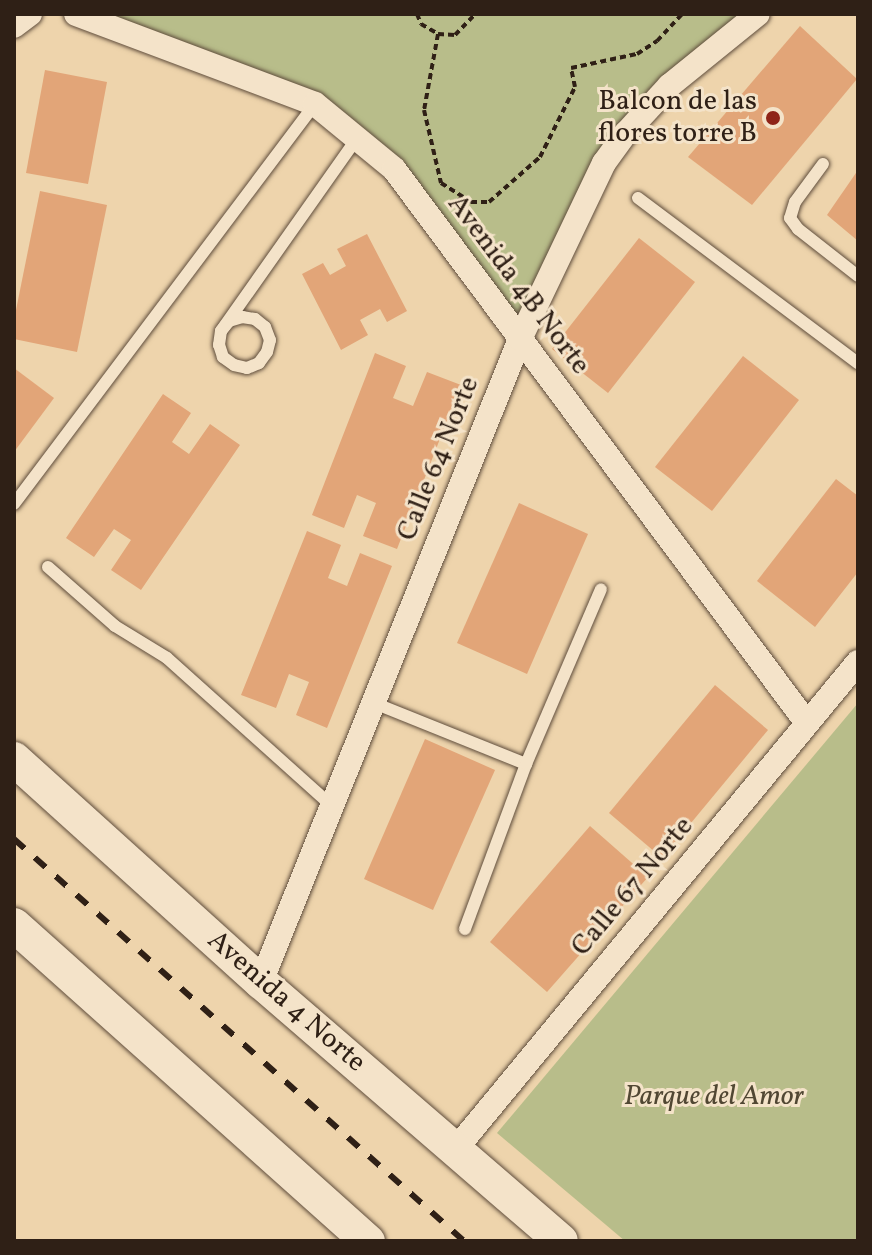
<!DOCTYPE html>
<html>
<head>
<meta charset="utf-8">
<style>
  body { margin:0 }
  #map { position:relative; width:872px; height:1255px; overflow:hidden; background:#eed4ac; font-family:Vollkorn,serif }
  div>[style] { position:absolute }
  .green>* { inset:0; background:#b8bd8a }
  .building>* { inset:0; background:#e2a578 }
  .path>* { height:4px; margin-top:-2px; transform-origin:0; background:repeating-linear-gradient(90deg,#2f2016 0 6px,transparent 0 10px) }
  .roads { filter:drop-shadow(0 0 2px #5f4d3c) drop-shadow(0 0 2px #5f4d3c) }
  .lane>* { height:12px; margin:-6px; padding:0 6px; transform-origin:6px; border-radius:6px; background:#f4e3c9 }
  .street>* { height:24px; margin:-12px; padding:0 12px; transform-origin:12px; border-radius:12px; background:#f4e3c9 }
  .secondary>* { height:34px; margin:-17px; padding:0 17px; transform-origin:17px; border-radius:17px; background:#f4e3c9 }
  .rail>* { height:6px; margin-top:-3px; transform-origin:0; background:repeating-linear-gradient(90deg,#2f2016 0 14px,transparent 0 28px) }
  .dots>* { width:22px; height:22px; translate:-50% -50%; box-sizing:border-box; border:4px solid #f4e3c9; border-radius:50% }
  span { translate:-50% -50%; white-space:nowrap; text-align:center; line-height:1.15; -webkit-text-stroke:6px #f4e3c9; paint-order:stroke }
  .poi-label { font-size:28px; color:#2f2016 }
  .right { translate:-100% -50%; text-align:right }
  .street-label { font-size:28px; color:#2f2016 }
  .park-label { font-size:28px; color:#514733; font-style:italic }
  .frame { position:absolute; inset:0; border:16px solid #2f2016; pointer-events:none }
</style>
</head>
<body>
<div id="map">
  <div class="green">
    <i style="clip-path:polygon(76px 14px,758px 14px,626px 133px,520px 339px,394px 169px,315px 105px)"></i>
    <i style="clip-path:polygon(858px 703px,858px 1241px,625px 1241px,497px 1133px)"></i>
  </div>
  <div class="building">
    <i style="clip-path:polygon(800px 26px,857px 79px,752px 205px,688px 157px)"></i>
    <i style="clip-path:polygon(45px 70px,107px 82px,88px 184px,26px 173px)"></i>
    <i style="clip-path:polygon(858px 170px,858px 241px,827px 215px)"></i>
    <i style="clip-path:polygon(40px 191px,107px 205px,77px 352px,14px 339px,14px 320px)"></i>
    <i style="clip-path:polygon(367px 234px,407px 311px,387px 322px,380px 309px,360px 320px,368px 335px,341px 350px,302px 274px,323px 263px,330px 275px,346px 266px,337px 249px)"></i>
    <i style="clip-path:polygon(639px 238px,695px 282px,608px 393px,552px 349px)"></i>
    <i style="clip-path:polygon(375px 353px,406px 366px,393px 398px,413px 406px,427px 372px,461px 385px,397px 549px,363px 536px,376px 503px,357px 495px,344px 528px,312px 515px)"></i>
    <i style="clip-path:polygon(743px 356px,799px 400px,712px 511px,655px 467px)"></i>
    <i style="clip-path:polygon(14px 368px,54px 398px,14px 452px)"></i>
    <i style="clip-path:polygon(163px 394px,191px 413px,172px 442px,189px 454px,210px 424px,240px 445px,141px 590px,111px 570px,131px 540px,114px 529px,94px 557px,66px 538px)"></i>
    <i style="clip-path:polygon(836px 479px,858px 496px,858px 572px,815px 627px,757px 581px)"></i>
    <i style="clip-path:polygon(519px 503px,588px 534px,527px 674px,457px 643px)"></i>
    <i style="clip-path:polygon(307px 531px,341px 545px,328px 578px,347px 586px,360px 553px,392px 566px,327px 728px,296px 715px,309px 682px,289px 674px,276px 708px,241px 695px)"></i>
    <i style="clip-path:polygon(715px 685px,768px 730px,662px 858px,609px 813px)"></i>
    <i style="clip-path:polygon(425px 739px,495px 770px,433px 910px,364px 879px)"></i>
    <i style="clip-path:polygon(590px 826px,648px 877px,547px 992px,490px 942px)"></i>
  </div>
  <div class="path">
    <i style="left:417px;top:14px;width:11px;rotate:68deg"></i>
    <i style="left:421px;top:24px;width:20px;rotate:30deg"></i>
    <i style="left:438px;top:34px;width:17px;rotate:3deg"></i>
    <i style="left:455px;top:35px;width:29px;rotate:-46deg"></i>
    <i style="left:438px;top:34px;width:77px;rotate:100.4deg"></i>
    <i style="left:424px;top:110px;width:75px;rotate:76.9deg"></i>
    <i style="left:441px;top:183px;width:36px;rotate:32deg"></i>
    <i style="left:471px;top:202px;width:18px"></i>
    <i style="left:489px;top:202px;width:68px;rotate:-41.4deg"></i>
    <i style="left:540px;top:157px;width:78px;rotate:-63.4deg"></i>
    <i style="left:575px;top:87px;width:19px;rotate:-102deg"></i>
    <i style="left:571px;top:68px;width:67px;rotate:-12deg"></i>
    <i style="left:637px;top:54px;width:24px;rotate:-33deg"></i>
    <i style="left:657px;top:41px;width:37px;rotate:-47deg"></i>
    <i style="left:449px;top:207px;width:17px;rotate:-36deg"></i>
  </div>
  <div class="roads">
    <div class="lane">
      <i style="left:823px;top:164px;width:47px;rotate:126.4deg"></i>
      <i style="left:795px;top:202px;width:17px;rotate:107deg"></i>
      <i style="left:790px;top:218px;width:14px;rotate:54deg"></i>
      <i style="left:798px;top:229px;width:76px;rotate:38.1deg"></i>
      <i style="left:638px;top:198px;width:275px;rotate:36.9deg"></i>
      <i style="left:221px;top:331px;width:13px;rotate:-51deg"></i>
      <i style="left:229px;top:321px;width:14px;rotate:-17deg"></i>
      <i style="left:242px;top:317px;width:13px;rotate:9deg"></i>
      <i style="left:255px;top:319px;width:13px;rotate:39deg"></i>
      <i style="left:265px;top:327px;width:14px;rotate:69deg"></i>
      <i style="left:270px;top:340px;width:12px;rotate:104deg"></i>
      <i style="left:267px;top:352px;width:14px;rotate:126deg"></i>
      <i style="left:259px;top:363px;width:13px;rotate:157deg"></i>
      <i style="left:247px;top:368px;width:13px;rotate:-167deg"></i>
      <i style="left:234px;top:365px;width:14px;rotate:-144deg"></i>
      <i style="left:223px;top:357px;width:13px;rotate:-108deg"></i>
      <i style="left:219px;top:345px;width:14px;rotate:-82deg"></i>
      <i style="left:221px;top:331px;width:236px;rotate:-54.8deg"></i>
      <i style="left:14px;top:504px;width:501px;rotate:-53.04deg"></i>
      <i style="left:48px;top:567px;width:89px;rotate:41.4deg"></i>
      <i style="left:115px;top:626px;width:61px;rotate:31.6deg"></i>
      <i style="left:167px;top:658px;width:219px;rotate:41.9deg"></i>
      <i style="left:374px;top:703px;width:164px;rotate:21.9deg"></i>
      <i style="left:526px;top:764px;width:176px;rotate:110.3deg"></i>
      <i style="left:526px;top:764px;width:190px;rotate:-66.8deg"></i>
    </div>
    <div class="street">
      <i style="left:76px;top:14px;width:255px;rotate:20.6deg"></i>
      <i style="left:315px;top:104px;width:102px;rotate:39.4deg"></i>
      <i style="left:394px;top:169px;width:691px;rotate:53.3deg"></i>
      <i style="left:14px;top:26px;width:20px;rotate:-37deg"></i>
      <i style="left:261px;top:982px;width:693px;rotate:-68.06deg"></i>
      <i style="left:520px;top:339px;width:195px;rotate:-64.5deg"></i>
      <i style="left:604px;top:163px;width:37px;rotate:-54deg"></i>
      <i style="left:626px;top:133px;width:64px;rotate:-47.5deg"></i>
      <i style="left:669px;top:86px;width:114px;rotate:-39deg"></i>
      <i style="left:455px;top:1150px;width:633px;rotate:-50.45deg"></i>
    </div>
    <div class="secondary">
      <i style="left:14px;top:759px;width:333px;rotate:42.1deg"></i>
      <i style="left:261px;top:982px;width:396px;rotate:40.8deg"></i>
      <i style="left:14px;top:925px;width:475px;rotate:41.8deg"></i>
    </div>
  </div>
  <div class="rail">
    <i style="left:14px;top:839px;width:603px;rotate:41.78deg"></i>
  </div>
  <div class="dots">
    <i style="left:773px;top:118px;background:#8f2418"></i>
  </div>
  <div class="poi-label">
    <span class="right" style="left:757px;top:118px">Balcon de las<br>flores torre B</span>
  </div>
  <div class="street-label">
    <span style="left:518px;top:285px;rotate:53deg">Avenida 4B Norte</span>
    <span style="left:439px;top:459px;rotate:-68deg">Calle 64 Norte</span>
    <span style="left:633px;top:887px;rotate:-50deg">Calle 67 Norte</span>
    <span style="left:286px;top:1002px;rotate:41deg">Avenida 4 Norte</span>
  </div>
  <div class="park-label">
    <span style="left:714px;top:1097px">Parque del Amor</span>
  </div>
  <div class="frame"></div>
</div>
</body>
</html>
